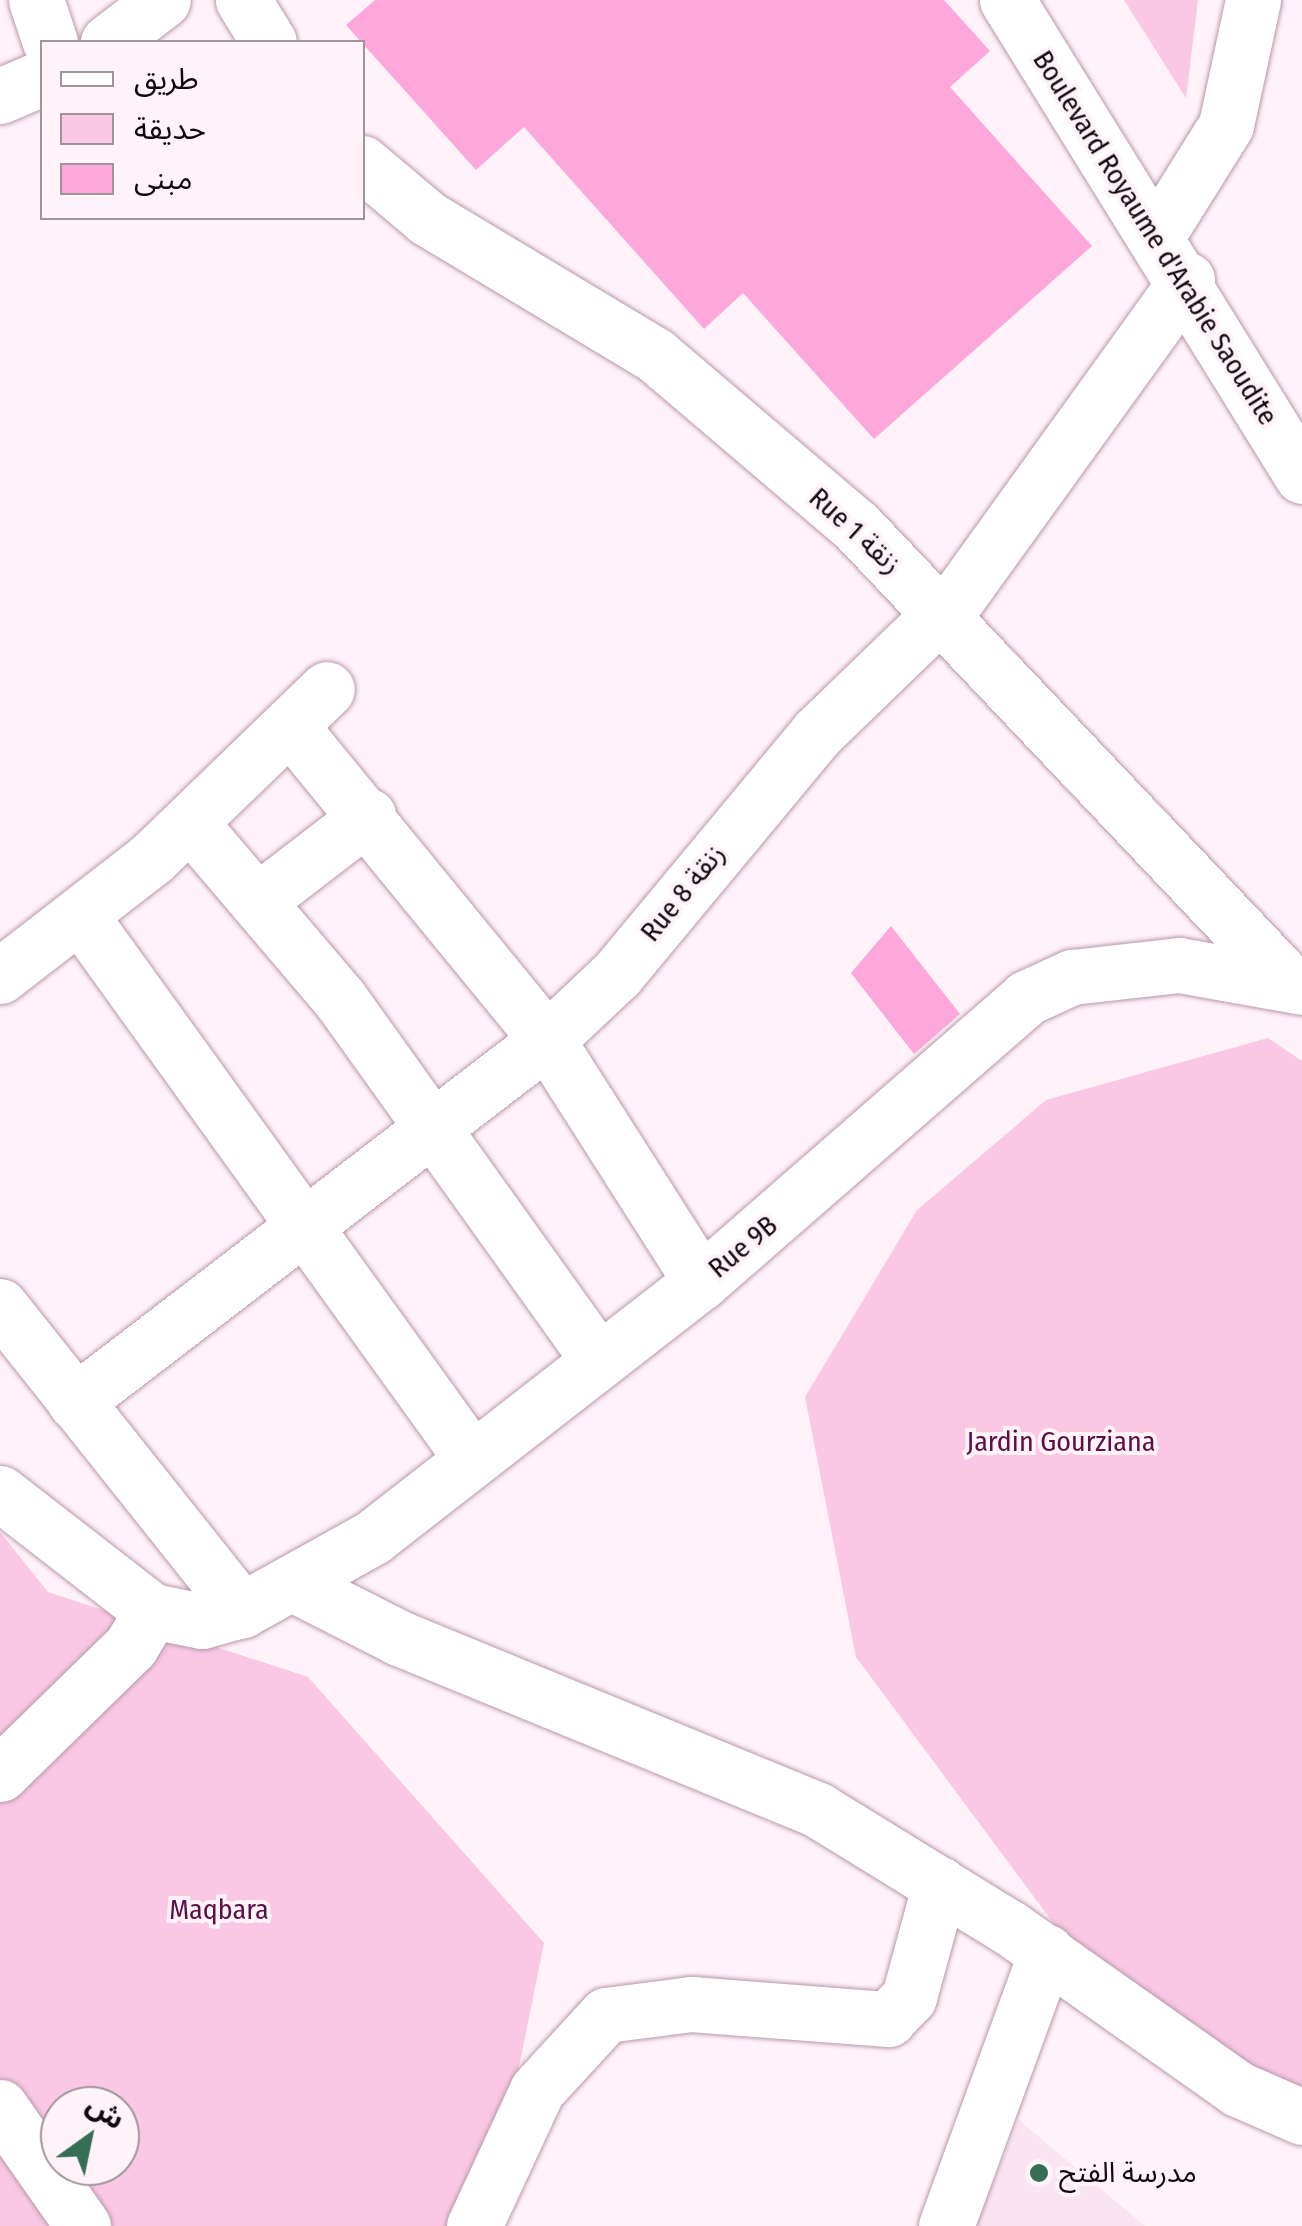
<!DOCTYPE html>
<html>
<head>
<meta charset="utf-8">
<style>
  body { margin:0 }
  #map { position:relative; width:1302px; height:2226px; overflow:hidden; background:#fff2f9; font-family:"Fira Sans Condensed","Noto Sans Arabic",sans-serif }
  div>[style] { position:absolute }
  .built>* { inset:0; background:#fbe4f1 }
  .green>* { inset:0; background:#fac8e4 }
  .building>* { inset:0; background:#fda7da }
  .roads { filter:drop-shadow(0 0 2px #b799aa) drop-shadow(0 0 2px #b799aa) }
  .minor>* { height:55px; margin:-27.5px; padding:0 27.5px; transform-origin:27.5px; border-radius:27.5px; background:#fff }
  .major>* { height:55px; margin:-27.5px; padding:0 27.5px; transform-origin:27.5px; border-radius:27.5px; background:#fff }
  .dots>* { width:28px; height:28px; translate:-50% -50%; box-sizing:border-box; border:5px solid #fff2f9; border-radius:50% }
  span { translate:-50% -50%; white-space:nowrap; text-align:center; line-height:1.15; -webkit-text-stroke:8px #fff2f9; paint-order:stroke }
  .street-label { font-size:28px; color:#12080e }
  .park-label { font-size:28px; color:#5a1043 }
  .poi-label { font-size:28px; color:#12080e }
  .left { translate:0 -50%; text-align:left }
  .legend { position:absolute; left:40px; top:40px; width:325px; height:180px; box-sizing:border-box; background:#fff2f9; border:2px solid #a0949b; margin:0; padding:12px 18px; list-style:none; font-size:30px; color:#12080e }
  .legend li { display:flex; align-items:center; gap:20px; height:50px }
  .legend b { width:50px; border:2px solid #a0949b }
  .north { position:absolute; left:40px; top:2086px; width:100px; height:100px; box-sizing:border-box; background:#fff2f9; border:2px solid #a0949b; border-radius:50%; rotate:33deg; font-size:28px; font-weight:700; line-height:40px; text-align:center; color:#12080e }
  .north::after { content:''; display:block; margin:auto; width:35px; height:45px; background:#356d55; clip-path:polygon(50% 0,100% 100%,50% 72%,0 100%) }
</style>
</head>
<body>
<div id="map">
  <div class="built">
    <i style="clip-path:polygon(1019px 2120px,1145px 2226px,975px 2226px)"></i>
  </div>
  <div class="green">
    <i style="clip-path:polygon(1124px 0,1198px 0,1186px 98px)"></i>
    <i style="clip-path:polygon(1268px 1038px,1302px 1061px,1302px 2100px,1137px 2036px,856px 1657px,805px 1397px,917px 1210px,1046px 1100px)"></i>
    <i style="clip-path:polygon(evenodd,0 1532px,48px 1592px,308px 1677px,544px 1943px,487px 2226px,0 2226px,0 1532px,60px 2106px,120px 2106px,120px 2166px,60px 2166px,60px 2106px)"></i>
  </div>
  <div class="building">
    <i style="clip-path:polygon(375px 0,944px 0,990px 51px,950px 87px,1092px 246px,874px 439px,743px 293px,704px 329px,524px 127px,476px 170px,346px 25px)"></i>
    <i style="clip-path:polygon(891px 926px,960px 1014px,914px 1054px,851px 973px)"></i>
  </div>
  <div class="roads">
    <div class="minor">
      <i style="left:36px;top:0;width:44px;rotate:71.6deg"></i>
      <i style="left:243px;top:0;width:49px;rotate:58.2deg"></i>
      <i style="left:108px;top:42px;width:69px;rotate:-37.4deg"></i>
      <i style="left:0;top:96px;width:46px;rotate:-23.2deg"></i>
      <i style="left:362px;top:163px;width:85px;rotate:40.2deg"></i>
      <i style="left:427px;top:218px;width:266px;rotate:31deg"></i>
      <i style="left:655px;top:355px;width:265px;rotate:40.4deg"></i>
      <i style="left:857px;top:527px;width:619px;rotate:46.51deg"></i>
      <i style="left:1158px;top:234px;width:128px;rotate:-58deg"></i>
      <i style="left:1226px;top:125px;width:128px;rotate:-77.8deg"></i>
      <i style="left:290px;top:726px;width:406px;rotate:50.7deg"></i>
      <i style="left:547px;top:1040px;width:287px;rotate:57.5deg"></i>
      <i style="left:191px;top:824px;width:230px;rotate:49.6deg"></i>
      <i style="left:340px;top:999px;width:438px;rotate:54.4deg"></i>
      <i style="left:259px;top:900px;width:138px;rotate:-37.6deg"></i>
      <i style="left:82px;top:918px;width:667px;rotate:54.21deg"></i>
      <i style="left:0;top:976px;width:192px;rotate:-37.8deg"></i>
      <i style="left:152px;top:858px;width:243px;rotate:-44deg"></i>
      <i style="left:0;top:1306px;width:389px;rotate:51.5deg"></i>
      <i style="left:75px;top:1402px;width:595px;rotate:-37.49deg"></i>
      <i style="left:547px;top:1040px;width:96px;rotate:-43.3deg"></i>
      <i style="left:617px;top:974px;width:313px;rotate:-50.3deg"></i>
      <i style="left:817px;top:733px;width:197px;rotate:-44deg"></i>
      <i style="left:959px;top:596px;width:390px;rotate:-54.2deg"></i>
      <i style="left:0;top:1493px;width:192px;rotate:37.8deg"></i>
      <i style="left:152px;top:1611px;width:51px;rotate:11.3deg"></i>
      <i style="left:202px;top:1621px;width:41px;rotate:-15.4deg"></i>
      <i style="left:242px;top:1610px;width:150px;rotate:-29.1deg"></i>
      <i style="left:373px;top:1537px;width:415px;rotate:-37.9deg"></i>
      <i style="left:701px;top:1282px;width:432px;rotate:-41.1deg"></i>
      <i style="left:1026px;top:998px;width:51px;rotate:-24.5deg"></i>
      <i style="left:1072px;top:977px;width:108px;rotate:-6.4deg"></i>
      <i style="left:1179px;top:965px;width:125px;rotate:10.1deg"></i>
      <i style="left:295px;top:1585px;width:117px;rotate:27deg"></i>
      <i style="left:399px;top:1638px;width:453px;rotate:22.3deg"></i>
      <i style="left:818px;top:1810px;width:225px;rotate:31.6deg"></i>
      <i style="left:1010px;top:1928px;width:279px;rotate:35.2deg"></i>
      <i style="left:1238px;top:2089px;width:70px;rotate:23.6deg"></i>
      <i style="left:0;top:1774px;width:183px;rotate:-44.3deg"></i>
      <i style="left:131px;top:1646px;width:41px;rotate:-59deg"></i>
      <i style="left:0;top:2107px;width:145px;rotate:55.1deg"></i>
      <i style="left:474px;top:2226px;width:150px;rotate:-65.1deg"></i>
      <i style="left:537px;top:2090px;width:102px;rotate:-47.4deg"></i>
      <i style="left:606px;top:2015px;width:86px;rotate:-7.4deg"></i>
      <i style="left:691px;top:2004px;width:198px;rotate:4.4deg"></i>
      <i style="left:888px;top:2019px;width:30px;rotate:-46deg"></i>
      <i style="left:909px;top:1997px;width:117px;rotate:-74.7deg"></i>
      <i style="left:946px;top:2226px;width:292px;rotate:-69.9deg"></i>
    </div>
    <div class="major">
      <i style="left:1007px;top:0;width:560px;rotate:58.21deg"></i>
    </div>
  </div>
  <div class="dots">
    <i style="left:1039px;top:2173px;background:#356d55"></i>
  </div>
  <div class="street-label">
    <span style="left:1155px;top:238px;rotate:58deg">Boulevard Royaume d'Arabie Saoudite</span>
    <span style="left:855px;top:531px;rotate:42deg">Rue 1 زنقة</span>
    <span style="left:683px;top:893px;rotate:-51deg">Rue 8 زنقة</span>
    <span style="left:743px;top:1247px;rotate:-40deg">Rue 9B</span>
  </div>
  <div class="park-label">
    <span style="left:1061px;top:1442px">Jardin Gourziana</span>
    <span style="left:219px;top:1910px">Maqbara</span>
  </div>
  <div class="poi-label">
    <span class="left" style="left:1059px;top:2173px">مدرسة الفتح</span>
  </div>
  <ul class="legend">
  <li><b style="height:12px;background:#fff"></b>طريق</li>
  <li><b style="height:28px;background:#fac8e4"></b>حديقة</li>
  <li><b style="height:28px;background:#fda7da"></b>مبنى</li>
  </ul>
  <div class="north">ش</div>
</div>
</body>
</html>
